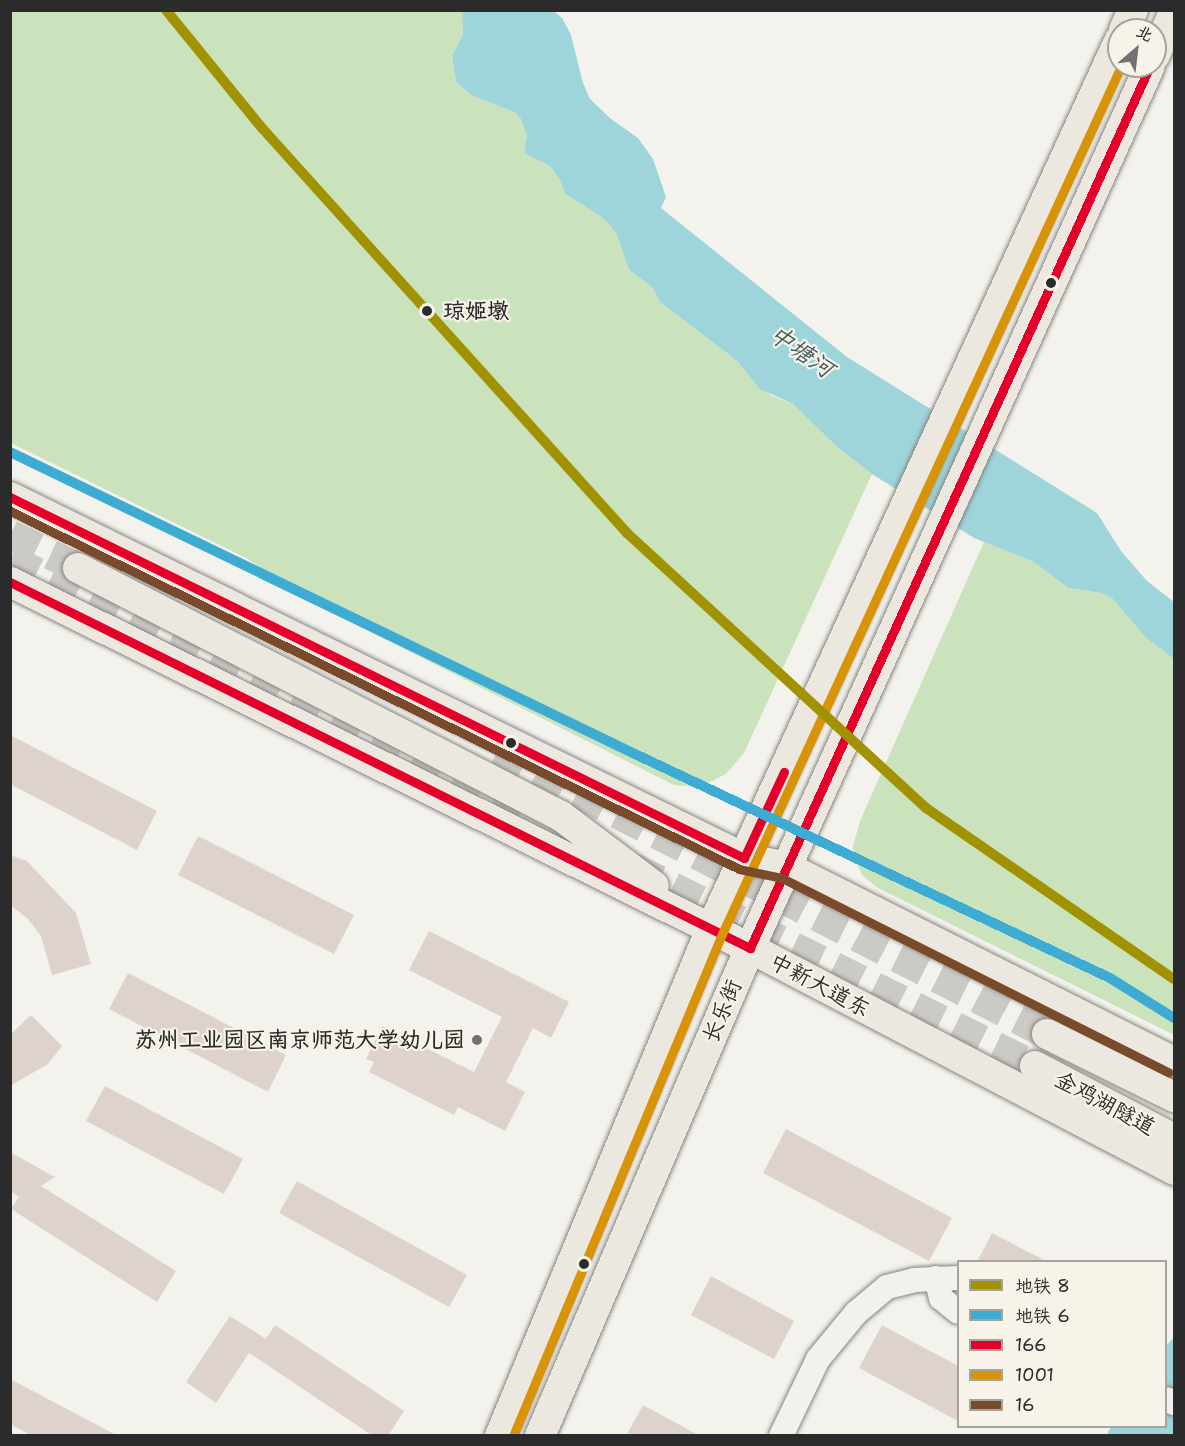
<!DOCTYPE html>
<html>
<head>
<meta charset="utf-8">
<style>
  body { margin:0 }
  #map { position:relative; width:1185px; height:1446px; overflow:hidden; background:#f4f2ec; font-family:"Shantell Sans","LXGW WenKai TC",sans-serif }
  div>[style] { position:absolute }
  .green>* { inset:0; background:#cbe3bd }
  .water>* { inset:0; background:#9dd5da }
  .building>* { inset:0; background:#ded3cc }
  .major-tunnel>* { height:30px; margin-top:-15px; transform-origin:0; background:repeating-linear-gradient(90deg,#cccac5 0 30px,transparent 0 45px) }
  .roads { filter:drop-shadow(0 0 2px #858582) drop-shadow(0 0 2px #858582) }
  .minor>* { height:24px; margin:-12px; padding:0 12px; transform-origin:12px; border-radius:12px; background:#f2f1ed }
  .major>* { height:30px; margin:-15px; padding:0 15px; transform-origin:15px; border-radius:15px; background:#ede8df }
  .bus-1>* { height:9px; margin:-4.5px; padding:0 4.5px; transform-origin:4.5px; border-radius:4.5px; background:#e4002b }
  .bus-2>* { height:9px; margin:-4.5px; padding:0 4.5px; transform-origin:4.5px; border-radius:4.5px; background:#d89406 }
  .bus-3>* { height:9px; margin:-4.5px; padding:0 4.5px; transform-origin:4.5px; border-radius:4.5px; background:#7a4b2a }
  .metro-1>* { height:10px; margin:-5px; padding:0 5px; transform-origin:5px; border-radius:5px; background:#a09200 }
  .metro-2>* { height:10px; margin:-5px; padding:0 5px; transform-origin:5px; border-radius:5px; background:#3dabd2 }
  .dots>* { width:16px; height:16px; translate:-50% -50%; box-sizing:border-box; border:3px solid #f7f3e8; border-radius:50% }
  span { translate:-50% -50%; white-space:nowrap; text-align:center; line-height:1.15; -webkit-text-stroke:4.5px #f7f3e8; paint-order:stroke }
  .stop-label { font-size:22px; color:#2b2b2b; font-weight:700 }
  .left { translate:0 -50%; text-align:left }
  .street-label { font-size:22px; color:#2b2b2b }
  .poi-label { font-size:22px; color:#2b2b2b; font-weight:700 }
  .right { translate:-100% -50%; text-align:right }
  .water-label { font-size:24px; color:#425a5d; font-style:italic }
  .frame { position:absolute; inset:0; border:12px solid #2b2b2b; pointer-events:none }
  .legend { position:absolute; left:957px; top:1260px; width:210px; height:168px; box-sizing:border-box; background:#f7f3e8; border:2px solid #a5a39c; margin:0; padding:8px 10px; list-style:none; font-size:18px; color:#2b2b2b }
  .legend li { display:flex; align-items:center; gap:12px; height:30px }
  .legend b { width:30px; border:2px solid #a5a39c }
  .north { position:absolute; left:1107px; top:18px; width:60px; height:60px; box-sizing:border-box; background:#f7f3e8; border:2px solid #a5a39c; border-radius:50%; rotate:28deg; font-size:16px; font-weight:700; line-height:24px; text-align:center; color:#2b2b2b }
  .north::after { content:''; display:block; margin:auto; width:21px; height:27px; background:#71716f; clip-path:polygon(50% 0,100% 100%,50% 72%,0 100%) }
</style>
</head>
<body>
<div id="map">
  <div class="green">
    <i style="clip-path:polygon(10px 11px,462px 11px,463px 34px,452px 56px,456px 82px,473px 96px,514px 112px,521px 119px,527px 136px,524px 153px,550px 166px,561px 182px,565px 194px,600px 216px,610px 225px,617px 235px,629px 270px,652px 287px,660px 302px,736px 360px,754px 382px,772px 396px,793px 404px,837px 447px,872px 474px,744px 753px,726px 774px,700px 787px,674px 785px,309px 601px,248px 559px,11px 443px)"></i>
    <i style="clip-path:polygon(984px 542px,1034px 562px,1068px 588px,1102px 593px,1112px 598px,1145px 637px,1174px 659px,1174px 1035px,878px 888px,863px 876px,854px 859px,853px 846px,860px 821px)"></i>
  </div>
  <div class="water">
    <i style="clip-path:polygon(462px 11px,554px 11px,562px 18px,571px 35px,583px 83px,590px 99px,611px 119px,638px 138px,653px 159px,666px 197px,661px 208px,847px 357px,1097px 513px,1121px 551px,1147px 581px,1174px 602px,1174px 659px,1145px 637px,1112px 598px,1102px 593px,1068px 588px,1034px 562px,974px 538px,872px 474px,837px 447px,793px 404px,760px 389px,736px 360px,660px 302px,652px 287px,629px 270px,617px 235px,610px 225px,600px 216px,565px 194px,561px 182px,550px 166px,524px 153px,527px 136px,521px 119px,514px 112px,473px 96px,456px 82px,452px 56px,463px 34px)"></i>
    <i style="clip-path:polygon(1174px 1337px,1174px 1435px,1106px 1436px,1111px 1427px,1166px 1426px,1166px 1346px)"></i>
  </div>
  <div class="building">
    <i style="clip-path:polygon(10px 735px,157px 811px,137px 850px,10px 784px)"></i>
    <i style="clip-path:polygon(198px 836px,354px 915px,334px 954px,178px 875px)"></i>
    <i style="clip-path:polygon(10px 855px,27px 861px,76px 913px,91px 964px,52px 975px,41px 936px,27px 918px,10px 905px)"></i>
    <i style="clip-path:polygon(429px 931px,569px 1002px,551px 1038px,533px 1028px,506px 1082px,525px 1092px,505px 1131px,458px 1107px,454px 1115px,369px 1072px,374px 1062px,366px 1059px,382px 1026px,474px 1072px,502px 1017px,409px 970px)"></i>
    <i style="clip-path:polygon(128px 973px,286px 1055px,268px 1092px,109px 1009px)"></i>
    <i style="clip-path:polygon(31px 1015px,62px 1046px,48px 1064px,10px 1086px,10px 1035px)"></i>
    <i style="clip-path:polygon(105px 1086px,243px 1159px,224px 1194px,86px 1121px)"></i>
    <i style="clip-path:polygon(786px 1129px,952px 1218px,929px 1261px,763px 1173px)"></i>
    <i style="clip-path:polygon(10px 1152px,55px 1177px,41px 1186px,176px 1271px,157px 1302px,11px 1209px,19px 1197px,10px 1191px)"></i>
    <i style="clip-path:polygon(297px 1181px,467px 1275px,449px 1307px,279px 1213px)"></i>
    <i style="clip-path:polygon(992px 1233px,1048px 1262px,977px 1262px)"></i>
    <i style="clip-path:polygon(711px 1276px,794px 1321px,774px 1359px,691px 1315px)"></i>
    <i style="clip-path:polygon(230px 1316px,266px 1339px,275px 1325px,404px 1411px,388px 1436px,373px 1436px,249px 1353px,216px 1403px,186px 1382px)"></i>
    <i style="clip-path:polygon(882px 1325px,958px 1366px,958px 1421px,859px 1368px)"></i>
    <i style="clip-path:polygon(10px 1379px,118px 1436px,32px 1436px,10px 1424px)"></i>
    <i style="clip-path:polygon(643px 1405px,700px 1436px,626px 1436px)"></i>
  </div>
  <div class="major-tunnel">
    <i style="left:10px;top:535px;width:76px;rotate:25.9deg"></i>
    <i style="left:10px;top:559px;width:571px;rotate:26.3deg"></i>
    <i style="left:497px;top:752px;width:618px;rotate:27.15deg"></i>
    <i style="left:632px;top:867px;width:449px;rotate:26.3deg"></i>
  </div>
  <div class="roads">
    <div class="minor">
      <i style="left:936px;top:1278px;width:21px;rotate:76deg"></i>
      <i style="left:941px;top:1298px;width:22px;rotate:39deg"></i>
      <i style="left:1166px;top:1399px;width:9px;rotate:27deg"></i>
      <i style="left:781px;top:1436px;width:85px;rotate:-64.3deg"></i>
      <i style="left:818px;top:1359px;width:60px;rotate:-50.4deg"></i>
      <i style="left:856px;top:1313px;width:40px;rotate:-40deg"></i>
      <i style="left:887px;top:1287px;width:29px;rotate:-14deg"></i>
      <i style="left:915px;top:1280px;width:43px;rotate:-2.7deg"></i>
    </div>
    <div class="major">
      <i style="left:1124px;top:30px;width:22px;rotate:-66deg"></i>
      <i style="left:1155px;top:55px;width:47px;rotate:-66.2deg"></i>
      <i style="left:10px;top:497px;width:818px;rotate:26.19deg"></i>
      <i style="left:744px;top:858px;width:43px;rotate:12.1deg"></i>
      <i style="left:786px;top:867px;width:434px;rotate:26.7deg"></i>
      <i style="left:78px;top:568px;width:543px;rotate:27.18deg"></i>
      <i style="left:561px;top:816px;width:116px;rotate:37deg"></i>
      <i style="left:10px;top:582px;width:826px;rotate:26.32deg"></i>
      <i style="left:750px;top:948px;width:479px;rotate:27.6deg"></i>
      <i style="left:1047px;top:1034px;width:142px;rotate:26.4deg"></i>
      <i style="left:1035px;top:1066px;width:157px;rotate:27.7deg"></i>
      <i style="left:500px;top:1436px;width:549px;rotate:-67.4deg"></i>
      <i style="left:711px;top:929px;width:977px;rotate:-65.32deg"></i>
      <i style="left:540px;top:1436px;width:531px;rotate:-66.72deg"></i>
      <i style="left:750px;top:948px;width:968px;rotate:-65.61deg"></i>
    </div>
  </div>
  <div class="bus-1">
    <i style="left:10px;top:497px;width:818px;rotate:26.19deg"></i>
    <i style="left:744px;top:858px;width:95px;rotate:-65.1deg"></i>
    <i style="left:10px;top:582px;width:826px;rotate:26.32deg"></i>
    <i style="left:750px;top:948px;width:968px;rotate:-65.61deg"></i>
  </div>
  <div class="bus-2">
    <i style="left:513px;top:1436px;width:544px;rotate:-67.4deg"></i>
    <i style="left:722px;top:934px;width:955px;rotate:-65.31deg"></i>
  </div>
  <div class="bus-3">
    <i style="left:10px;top:511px;width:812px;rotate:26.15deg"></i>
    <i style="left:739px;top:869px;width:44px;rotate:11.8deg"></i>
    <i style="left:782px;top:878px;width:433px;rotate:26.7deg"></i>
  </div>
  <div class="metro-1">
    <i style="left:166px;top:10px;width:152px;rotate:50.9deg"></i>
    <i style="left:262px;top:128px;width:545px;rotate:47.97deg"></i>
    <i style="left:627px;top:533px;width:406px;rotate:42.6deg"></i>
    <i style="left:926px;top:808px;width:301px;rotate:34.6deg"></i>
  </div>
  <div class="metro-2">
    <i style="left:10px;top:452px;width:694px;rotate:25.79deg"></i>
    <i style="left:635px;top:754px;width:525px;rotate:25.25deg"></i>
    <i style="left:1110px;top:978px;width:75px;rotate:32deg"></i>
  </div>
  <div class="dots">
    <i style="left:1051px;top:283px;background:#2b2b2b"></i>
    <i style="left:427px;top:311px;background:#2b2b2b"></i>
    <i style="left:511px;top:743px;background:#2b2b2b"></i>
    <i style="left:477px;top:1040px;background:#71716f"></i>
    <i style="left:584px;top:1264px;background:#2b2b2b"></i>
  </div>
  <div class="stop-label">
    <span class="left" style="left:443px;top:311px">琼姬墩</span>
  </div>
  <div class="street-label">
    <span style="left:820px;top:985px;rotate:28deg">中新大道东</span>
    <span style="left:722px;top:1011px;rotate:-67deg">长乐街</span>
    <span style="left:1105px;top:1103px;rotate:28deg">金鸡湖隧道</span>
  </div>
  <div class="poi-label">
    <span class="right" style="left:465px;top:1040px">苏州工业园区南京师范大学幼儿园</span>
  </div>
  <div class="water-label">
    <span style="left:801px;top:352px;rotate:35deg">中塘河</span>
  </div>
  <div class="frame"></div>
  <ul class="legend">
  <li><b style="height:8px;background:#a09200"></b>地铁 8</li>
  <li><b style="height:8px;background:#3dabd2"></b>地铁 6</li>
  <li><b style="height:8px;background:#e4002b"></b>166</li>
  <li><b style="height:8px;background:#d89406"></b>1001</li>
  <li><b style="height:8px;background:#7a4b2a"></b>16</li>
  </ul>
  <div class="north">北</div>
</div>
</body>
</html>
